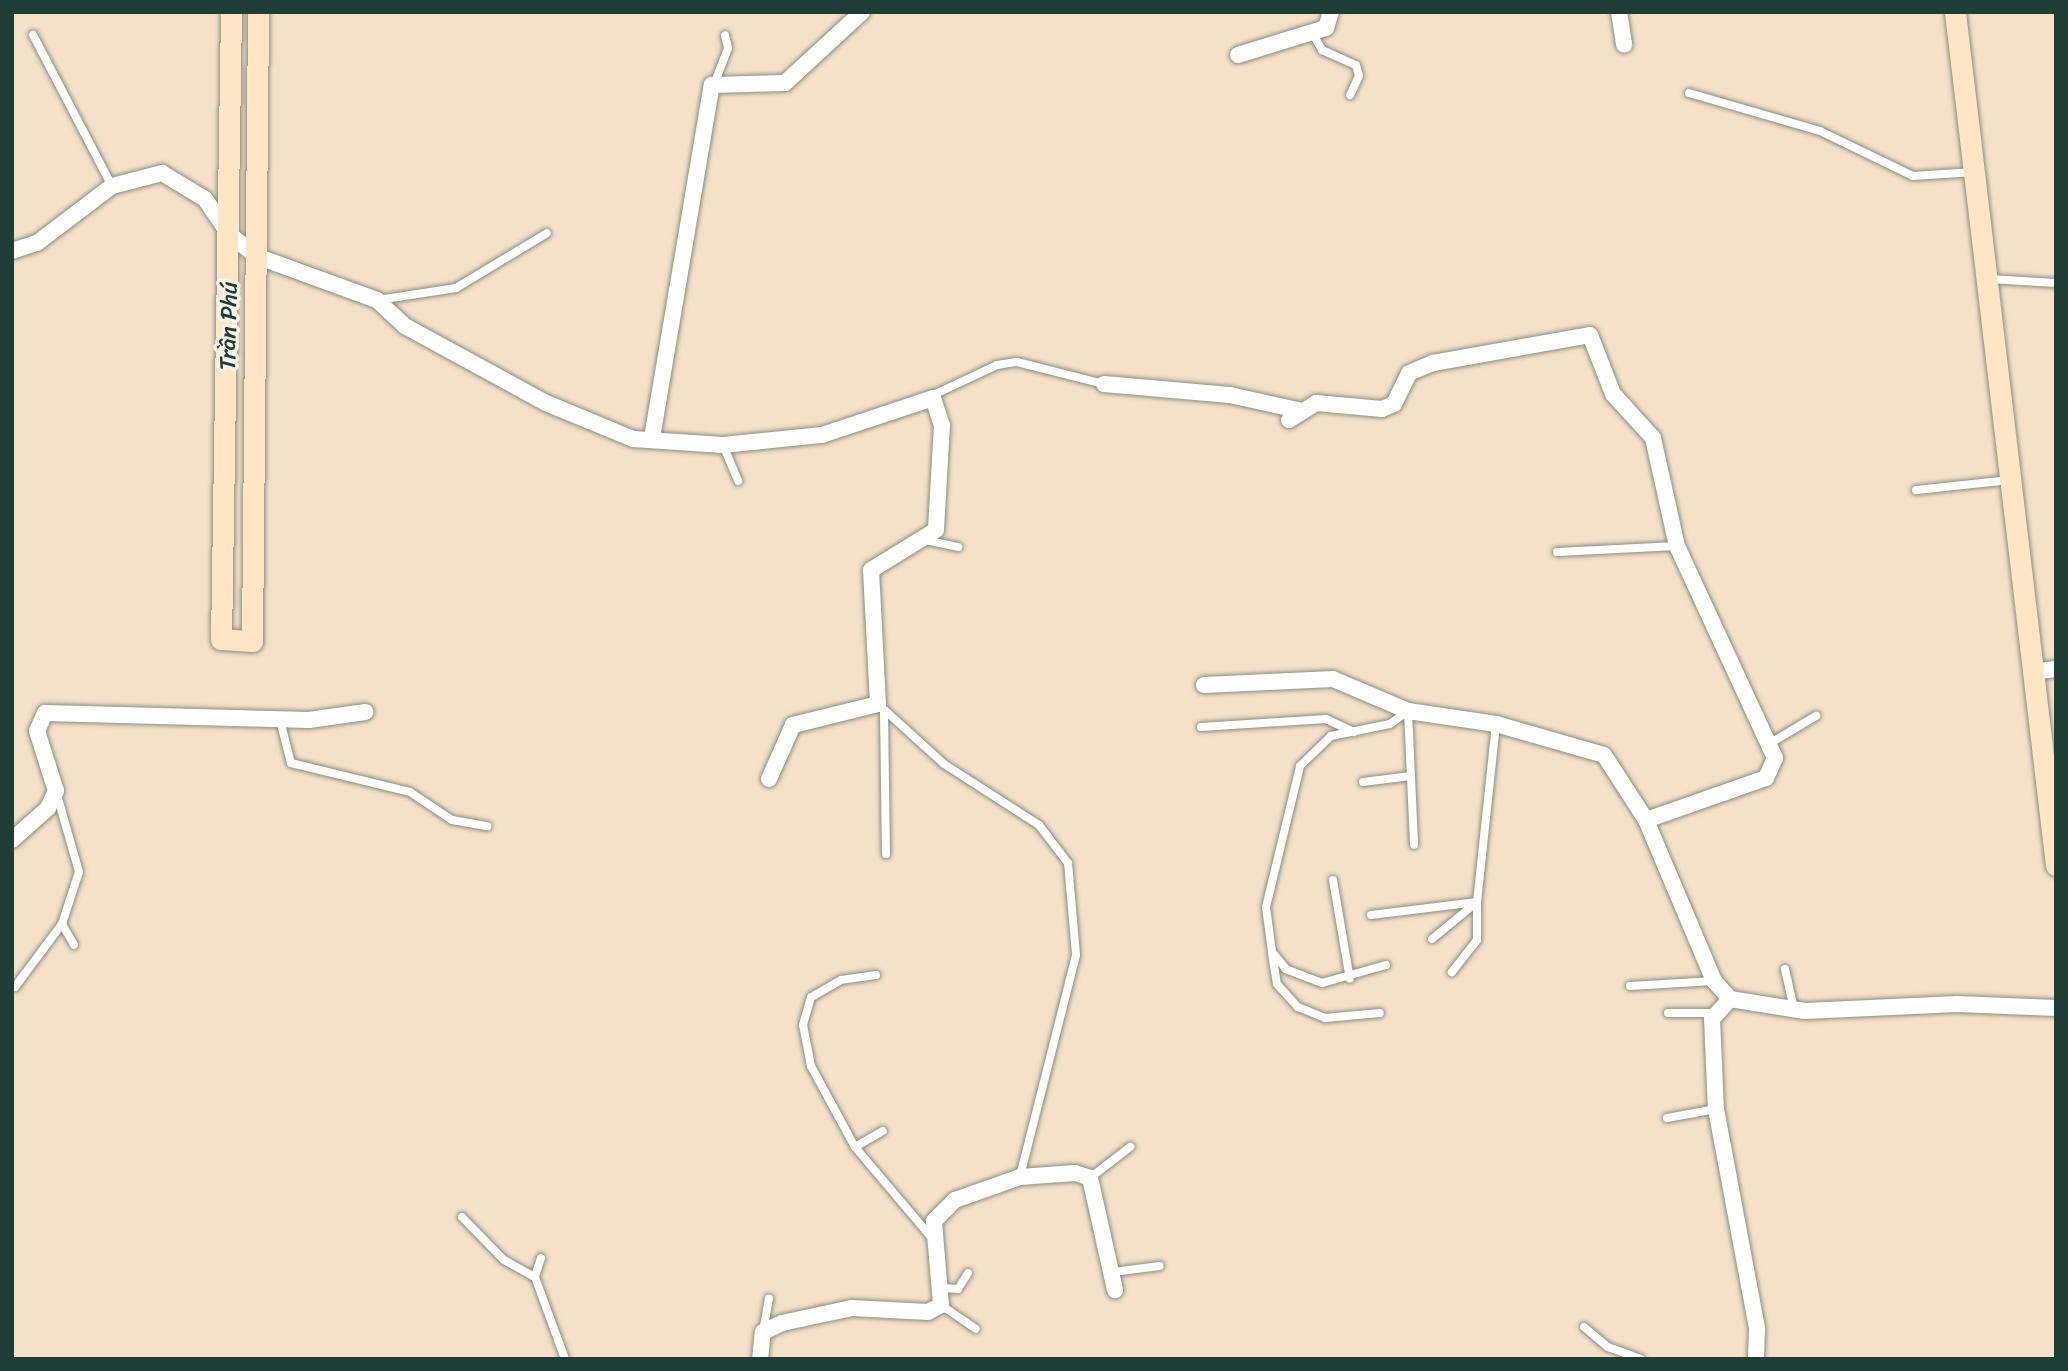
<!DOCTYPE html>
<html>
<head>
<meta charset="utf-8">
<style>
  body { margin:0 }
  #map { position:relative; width:2068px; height:1371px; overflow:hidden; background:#f4e1c8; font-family:Sriracha,sans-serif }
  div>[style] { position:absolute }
  .roads { filter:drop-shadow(0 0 2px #8a8f7e) drop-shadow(0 0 2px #8a8f7e) }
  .lane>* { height:8px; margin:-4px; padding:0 4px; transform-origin:4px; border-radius:4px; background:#fff }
  .street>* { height:16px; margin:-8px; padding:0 8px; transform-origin:8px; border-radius:8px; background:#fff }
  .secondary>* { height:21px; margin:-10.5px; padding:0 10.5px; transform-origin:10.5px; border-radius:10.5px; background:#fde5c5 }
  span { translate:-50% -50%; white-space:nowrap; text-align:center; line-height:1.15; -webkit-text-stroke:7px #f7f3e8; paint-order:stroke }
  .street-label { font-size:23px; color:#1f3d34 }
  .frame { position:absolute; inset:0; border:14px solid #1f3d34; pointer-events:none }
</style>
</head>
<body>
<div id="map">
  <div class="roads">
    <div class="lane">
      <i style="left:1312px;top:32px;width:21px;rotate:61deg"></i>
      <i style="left:1322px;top:50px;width:37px;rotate:24deg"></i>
      <i style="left:1356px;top:65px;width:11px;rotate:75deg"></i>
      <i style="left:1359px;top:76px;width:21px;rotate:115deg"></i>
      <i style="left:33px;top:35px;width:170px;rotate:62.4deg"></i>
      <i style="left:715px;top:82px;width:36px;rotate:-69deg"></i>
      <i style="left:728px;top:48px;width:13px;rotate:-103deg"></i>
      <i style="left:1689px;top:93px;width:136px;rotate:16.2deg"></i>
      <i style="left:1820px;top:131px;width:103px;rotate:25.8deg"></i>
      <i style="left:1913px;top:176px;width:61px;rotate:-3.8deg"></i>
      <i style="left:1989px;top:279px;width:67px;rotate:3.4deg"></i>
      <i style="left:378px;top:300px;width:79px;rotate:-8.7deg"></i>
      <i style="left:456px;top:288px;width:106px;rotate:-31.1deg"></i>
      <i style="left:929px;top:397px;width:75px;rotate:-25.2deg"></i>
      <i style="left:997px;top:365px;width:20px;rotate:-9deg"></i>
      <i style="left:1017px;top:362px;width:90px;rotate:14.2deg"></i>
      <i style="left:723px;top:445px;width:39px;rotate:67deg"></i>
      <i style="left:1916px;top:490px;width:95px;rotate:-6.1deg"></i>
      <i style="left:925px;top:540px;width:34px;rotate:12deg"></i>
      <i style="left:1557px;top:552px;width:120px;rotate:-2.9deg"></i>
      <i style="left:878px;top:704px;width:89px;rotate:42.3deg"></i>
      <i style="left:944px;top:764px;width:113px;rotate:32.7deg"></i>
      <i style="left:1039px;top:825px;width:48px;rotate:52.7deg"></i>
      <i style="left:1068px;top:863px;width:92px;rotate:85deg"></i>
      <i style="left:1076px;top:955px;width:229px;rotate:104.2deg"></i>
      <i style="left:1408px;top:711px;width:134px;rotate:87.4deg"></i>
      <i style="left:884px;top:712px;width:142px;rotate:89.2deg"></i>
      <i style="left:280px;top:720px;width:44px;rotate:75.7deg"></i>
      <i style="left:291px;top:763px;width:122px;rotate:13.7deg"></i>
      <i style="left:410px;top:792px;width:50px;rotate:33.7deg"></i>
      <i style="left:452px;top:820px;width:36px;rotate:10deg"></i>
      <i style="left:1201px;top:727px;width:125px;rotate:-3.7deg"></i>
      <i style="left:1326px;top:719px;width:31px;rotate:25deg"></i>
      <i style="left:1769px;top:744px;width:55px;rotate:-30.8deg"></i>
      <i style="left:1363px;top:782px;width:48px;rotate:-7.1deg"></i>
      <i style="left:1333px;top:880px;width:100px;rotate:80.3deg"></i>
      <i style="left:1371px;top:915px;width:107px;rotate:-7deg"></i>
      <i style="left:1477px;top:902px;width:38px;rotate:90deg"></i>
      <i style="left:1477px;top:940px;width:41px;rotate:128deg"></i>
      <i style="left:62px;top:924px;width:24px;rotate:60deg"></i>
      <i style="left:1432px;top:939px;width:58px;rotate:-39.4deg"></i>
      <i style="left:1477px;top:902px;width:179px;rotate:-83.9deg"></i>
      <i style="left:1272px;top:953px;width:31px;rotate:81deg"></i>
      <i style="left:1277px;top:984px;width:31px;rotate:48deg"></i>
      <i style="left:1298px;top:1007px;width:29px;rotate:22deg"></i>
      <i style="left:1325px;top:1018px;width:55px;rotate:-5.2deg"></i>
      <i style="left:1386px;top:965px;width:66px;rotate:164.3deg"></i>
      <i style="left:1322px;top:983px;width:39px;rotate:-159deg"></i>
      <i style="left:1286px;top:969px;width:22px;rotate:-129deg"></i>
      <i style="left:1272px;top:952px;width:45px;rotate:-97.6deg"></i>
      <i style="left:1266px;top:907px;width:145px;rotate:-76.4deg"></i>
      <i style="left:1300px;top:766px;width:43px;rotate:-44.1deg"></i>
      <i style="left:1331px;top:736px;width:60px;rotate:-11.5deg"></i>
      <i style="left:1390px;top:724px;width:22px;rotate:-36deg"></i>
      <i style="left:1785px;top:969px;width:41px;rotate:77.3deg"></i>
      <i style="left:876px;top:975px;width:35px;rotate:172deg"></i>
      <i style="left:841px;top:980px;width:34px;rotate:150deg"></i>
      <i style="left:811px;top:997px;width:29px;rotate:106deg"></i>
      <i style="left:803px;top:1025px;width:42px;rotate:79deg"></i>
      <i style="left:811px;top:1066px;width:92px;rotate:61.5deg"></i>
      <i style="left:855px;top:1147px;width:118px;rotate:49.8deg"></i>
      <i style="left:1630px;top:986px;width:84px;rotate:-3.4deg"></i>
      <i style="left:15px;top:987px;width:79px;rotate:-53.3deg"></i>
      <i style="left:62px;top:924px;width:55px;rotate:-71.9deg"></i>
      <i style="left:79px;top:872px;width:84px;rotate:-105.9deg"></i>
      <i style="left:1668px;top:1013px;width:46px"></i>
      <i style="left:1667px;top:1118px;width:50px;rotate:-10.4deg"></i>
      <i style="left:855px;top:1147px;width:32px;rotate:-30deg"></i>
      <i style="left:1090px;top:1178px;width:51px;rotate:-37.8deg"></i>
      <i style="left:462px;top:1217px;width:60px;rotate:45.7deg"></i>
      <i style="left:504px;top:1260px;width:35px;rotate:29deg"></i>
      <i style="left:541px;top:1258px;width:20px;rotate:108deg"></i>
      <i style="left:535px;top:1277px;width:87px;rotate:69.9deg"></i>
      <i style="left:1113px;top:1272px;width:47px;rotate:-7.3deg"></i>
      <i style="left:943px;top:1288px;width:15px;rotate:4deg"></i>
      <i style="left:958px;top:1289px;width:19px;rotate:-58deg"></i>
      <i style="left:941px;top:1305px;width:42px;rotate:34.4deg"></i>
      <i style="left:1584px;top:1327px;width:31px;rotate:40deg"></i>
      <i style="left:1608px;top:1347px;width:35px;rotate:20deg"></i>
      <i style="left:763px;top:1332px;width:34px;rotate:-80deg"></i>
    </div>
    <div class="street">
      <i style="left:1619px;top:12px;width:33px;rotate:81deg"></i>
      <i style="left:1238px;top:55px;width:92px;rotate:-17.1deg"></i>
      <i style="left:1326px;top:28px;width:17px;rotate:-73deg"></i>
      <i style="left:12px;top:251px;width:26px;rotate:-18deg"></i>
      <i style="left:37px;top:243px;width:94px;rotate:-37.2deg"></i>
      <i style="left:112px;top:186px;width:52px;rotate:-14.6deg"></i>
      <i style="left:162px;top:173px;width:50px;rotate:31.2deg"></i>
      <i style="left:205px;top:199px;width:42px;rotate:55.6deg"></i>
      <i style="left:229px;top:234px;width:35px;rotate:39deg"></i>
      <i style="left:256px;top:256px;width:129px;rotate:20deg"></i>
      <i style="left:377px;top:300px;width:38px;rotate:43deg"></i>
      <i style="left:405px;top:326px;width:161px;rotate:28.6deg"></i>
      <i style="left:546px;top:403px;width:94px;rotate:22.5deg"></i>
      <i style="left:633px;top:439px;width:90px;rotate:3.8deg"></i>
      <i style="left:723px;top:445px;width:100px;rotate:-5.8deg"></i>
      <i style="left:822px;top:435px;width:117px;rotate:-18.4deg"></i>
      <i style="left:933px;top:398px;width:28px;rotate:72deg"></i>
      <i style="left:942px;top:425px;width:105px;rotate:93.3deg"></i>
      <i style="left:936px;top:530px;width:76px;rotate:148.4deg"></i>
      <i style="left:871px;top:570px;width:134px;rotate:87deg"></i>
      <i style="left:878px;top:704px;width:88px;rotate:166.1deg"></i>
      <i style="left:793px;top:725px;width:59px;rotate:114deg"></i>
      <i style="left:1104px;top:384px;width:126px;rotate:5deg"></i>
      <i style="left:1230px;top:395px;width:74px;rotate:12.5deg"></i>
      <i style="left:1289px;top:420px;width:32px;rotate:-32deg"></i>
      <i style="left:1316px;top:403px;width:66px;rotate:5.2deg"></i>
      <i style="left:1382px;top:409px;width:13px;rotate:-23deg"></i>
      <i style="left:1394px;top:404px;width:34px;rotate:-64deg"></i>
      <i style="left:1409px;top:373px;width:26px;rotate:-23deg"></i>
      <i style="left:1433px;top:363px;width:159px;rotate:-10.1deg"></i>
      <i style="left:1590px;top:335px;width:63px;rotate:68.7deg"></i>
      <i style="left:1613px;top:394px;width:59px;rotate:47.7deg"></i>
      <i style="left:1653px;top:438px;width:111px;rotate:77.5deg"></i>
      <i style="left:1677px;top:546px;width:234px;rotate:65.2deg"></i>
      <i style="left:1775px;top:758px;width:22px;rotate:114deg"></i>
      <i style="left:1766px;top:778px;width:127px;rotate:160.7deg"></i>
      <i style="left:652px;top:438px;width:358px;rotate:-80.4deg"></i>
      <i style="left:712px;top:85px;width:73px;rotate:-1.6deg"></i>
      <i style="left:785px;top:83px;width:105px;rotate:-42.7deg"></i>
      <i style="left:2034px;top:672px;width:22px;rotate:-8deg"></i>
      <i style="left:1204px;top:685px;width:129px;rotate:-2.7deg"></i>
      <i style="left:1333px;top:679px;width:82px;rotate:23.1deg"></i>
      <i style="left:1408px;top:711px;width:89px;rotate:8.4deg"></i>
      <i style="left:1496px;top:724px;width:112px;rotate:16deg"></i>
      <i style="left:1604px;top:755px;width:77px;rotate:57.1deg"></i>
      <i style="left:1646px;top:820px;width:175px;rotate:67.1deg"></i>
      <i style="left:1714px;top:981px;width:24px;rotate:48deg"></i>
      <i style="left:1730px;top:999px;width:76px;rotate:9.1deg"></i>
      <i style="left:1805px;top:1011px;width:152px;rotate:-2.6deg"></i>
      <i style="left:1957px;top:1004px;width:99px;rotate:2.3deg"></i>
      <i style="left:12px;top:840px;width:48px;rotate:-41.6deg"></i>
      <i style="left:48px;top:808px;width:19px;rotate:-65deg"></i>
      <i style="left:56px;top:791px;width:63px;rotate:-107.6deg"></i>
      <i style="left:37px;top:731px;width:20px;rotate:-66deg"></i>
      <i style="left:45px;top:713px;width:264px;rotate:1.5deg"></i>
      <i style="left:309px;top:720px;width:57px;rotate:-8.1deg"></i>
      <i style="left:1730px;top:999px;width:27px;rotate:132deg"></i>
      <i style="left:1712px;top:1019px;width:90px;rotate:87.5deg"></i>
      <i style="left:1716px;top:1109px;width:224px;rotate:79.4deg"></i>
      <i style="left:1757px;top:1329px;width:30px;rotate:92deg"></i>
      <i style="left:760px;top:1359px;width:27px;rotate:-84deg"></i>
      <i style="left:763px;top:1332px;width:21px;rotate:-25deg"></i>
      <i style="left:782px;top:1323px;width:72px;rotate:-12.1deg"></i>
      <i style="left:852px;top:1308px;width:76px;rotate:3deg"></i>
      <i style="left:928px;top:1312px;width:15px;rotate:-28deg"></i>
      <i style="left:941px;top:1305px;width:84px;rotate:-94.8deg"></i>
      <i style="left:934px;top:1221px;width:30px;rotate:-45deg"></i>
      <i style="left:955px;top:1200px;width:69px;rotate:-19.5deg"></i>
      <i style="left:1020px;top:1177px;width:55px;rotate:-4.2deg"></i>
      <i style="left:1075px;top:1173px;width:16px;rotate:18deg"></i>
      <i style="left:1090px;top:1178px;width:115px;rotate:77.4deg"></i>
    </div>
    <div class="secondary">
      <i style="left:231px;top:12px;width:627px;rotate:90.91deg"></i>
      <i style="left:221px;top:639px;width:31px;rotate:4deg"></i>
      <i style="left:252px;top:641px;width:629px;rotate:-89.45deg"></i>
      <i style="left:1955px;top:12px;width:859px;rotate:83.25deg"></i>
    </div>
  </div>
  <div class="street-label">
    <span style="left:229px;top:326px;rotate:-89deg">Trần Phú</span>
  </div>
  <div class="frame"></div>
</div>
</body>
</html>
